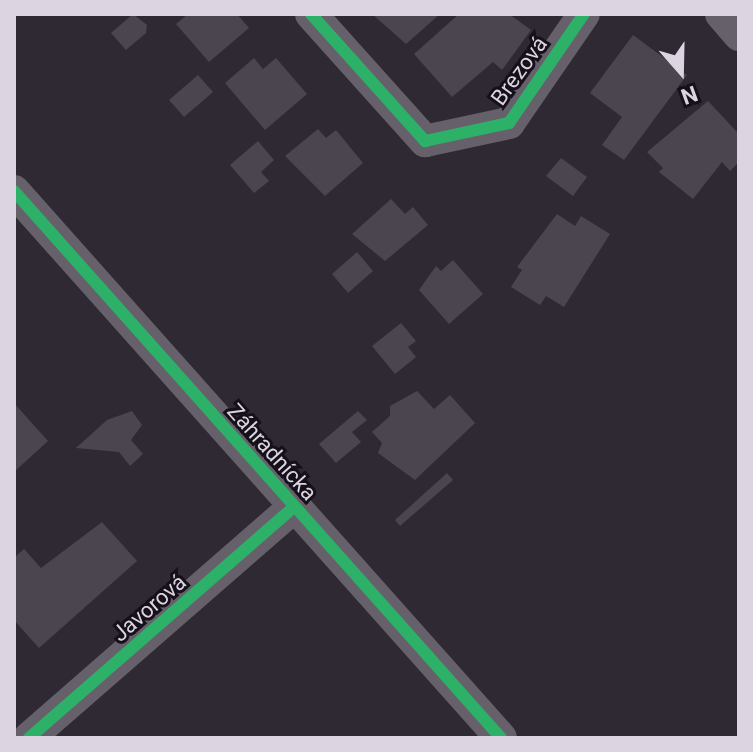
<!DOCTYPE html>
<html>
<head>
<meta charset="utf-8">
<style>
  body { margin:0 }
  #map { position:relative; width:753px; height:752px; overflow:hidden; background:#2f2933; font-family:Roboto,sans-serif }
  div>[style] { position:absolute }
  .building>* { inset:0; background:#4a454e }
  .minor>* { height:32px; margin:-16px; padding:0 16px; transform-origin:16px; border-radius:16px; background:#66606a }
  .cycleway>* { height:12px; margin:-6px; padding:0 6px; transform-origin:6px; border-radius:6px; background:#2db169 }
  span { translate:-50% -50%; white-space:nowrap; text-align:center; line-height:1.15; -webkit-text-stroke:6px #151019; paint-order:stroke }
  .street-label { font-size:22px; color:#dcd5e1 }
  .frame { position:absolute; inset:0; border:16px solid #dcd5e1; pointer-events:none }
  .north { position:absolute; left:641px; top:32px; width:80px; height:80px; -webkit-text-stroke:6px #151019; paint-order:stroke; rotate:160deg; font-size:22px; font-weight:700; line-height:32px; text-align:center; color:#dcd5e1 }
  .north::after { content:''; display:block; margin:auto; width:28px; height:36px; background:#dcd5e1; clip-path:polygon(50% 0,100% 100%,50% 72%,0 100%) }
</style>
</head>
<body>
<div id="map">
  <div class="building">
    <i style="clip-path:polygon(133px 14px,147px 25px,146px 33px,126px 50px,111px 33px)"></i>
    <i style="clip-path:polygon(188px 14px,237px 14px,249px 28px,209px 62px,176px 24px)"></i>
    <i style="clip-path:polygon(372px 14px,440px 14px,406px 44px)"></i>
    <i style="clip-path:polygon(459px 14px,509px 14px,531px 30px,502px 70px,493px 62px,452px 97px,414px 54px)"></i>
    <i style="clip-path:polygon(633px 35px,687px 75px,624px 160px,602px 145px,622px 117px,590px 93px)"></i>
    <i style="clip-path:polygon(254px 58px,263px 69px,276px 58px,307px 94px,265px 130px,225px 83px)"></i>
    <i style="clip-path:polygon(198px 75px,213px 92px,184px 117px,169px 100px)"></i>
    <i style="clip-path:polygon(708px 101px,739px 134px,739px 162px,730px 171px,722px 162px,693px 199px,659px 172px,663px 168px,647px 152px)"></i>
    <i style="clip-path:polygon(318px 129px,326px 138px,336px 130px,363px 163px,325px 196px,285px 156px)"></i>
    <i style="clip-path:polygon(258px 141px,274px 160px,261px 172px,269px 181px,254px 193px,230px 165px)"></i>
    <i style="clip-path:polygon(561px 158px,587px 177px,573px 196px,546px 176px)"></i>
    <i style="clip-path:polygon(391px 199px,405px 214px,413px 207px,428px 225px,385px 261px,352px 234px)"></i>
    <i style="clip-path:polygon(557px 214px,575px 226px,581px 216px,610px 234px,564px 307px,546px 296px,540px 305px,511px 287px,522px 270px,517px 267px)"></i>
    <i style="clip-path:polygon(357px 252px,373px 271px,348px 293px,332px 274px)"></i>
    <i style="clip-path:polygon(453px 260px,483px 294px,449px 324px,419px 290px,436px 266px,441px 271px)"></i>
    <i style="clip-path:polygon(401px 323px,416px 341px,408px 347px,416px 357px,395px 374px,372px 346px)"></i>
    <i style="clip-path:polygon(417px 391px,434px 409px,450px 395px,475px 423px,415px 480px,378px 453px,382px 443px,372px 432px,390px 416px,390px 406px)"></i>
    <i style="clip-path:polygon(14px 403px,48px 441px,14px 472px)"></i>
    <i style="clip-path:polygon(132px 411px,142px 425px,131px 440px,143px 454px,130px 466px,119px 452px,76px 448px,107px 420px)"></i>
    <i style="clip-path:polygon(358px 411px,367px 420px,352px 432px,361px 442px,336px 463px,319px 444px)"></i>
    <i style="clip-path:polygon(447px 473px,453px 480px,400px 526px,395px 520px)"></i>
    <i style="clip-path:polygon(102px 522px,137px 561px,39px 648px,14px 620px,14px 558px,24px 549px,41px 568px)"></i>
  </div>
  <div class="minor">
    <i style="left:311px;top:14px;width:171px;rotate:48.1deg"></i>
    <i style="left:425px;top:141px;width:86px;rotate:-12.1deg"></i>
    <i style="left:509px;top:123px;width:132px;rotate:-55.5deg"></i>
    <i style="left:721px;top:14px;width:28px;rotate:49deg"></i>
    <i style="left:14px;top:191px;width:732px;rotate:48.32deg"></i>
    <i style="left:29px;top:738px;width:352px;rotate:-41.1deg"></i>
  </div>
  <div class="cycleway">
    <i style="left:311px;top:14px;width:171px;rotate:48.1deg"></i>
    <i style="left:425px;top:141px;width:86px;rotate:-12.1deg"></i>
    <i style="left:509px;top:123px;width:132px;rotate:-55.5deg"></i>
    <i style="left:14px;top:191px;width:732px;rotate:48.32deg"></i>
    <i style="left:29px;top:738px;width:352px;rotate:-41.1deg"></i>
  </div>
  <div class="street-label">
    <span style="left:519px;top:71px;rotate:-54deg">Brezová</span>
    <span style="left:272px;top:452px;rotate:48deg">Záhradnícka</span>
    <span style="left:149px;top:608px;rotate:-41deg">Javorová</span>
  </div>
  <div class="frame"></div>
  <div class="north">N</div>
</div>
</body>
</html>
